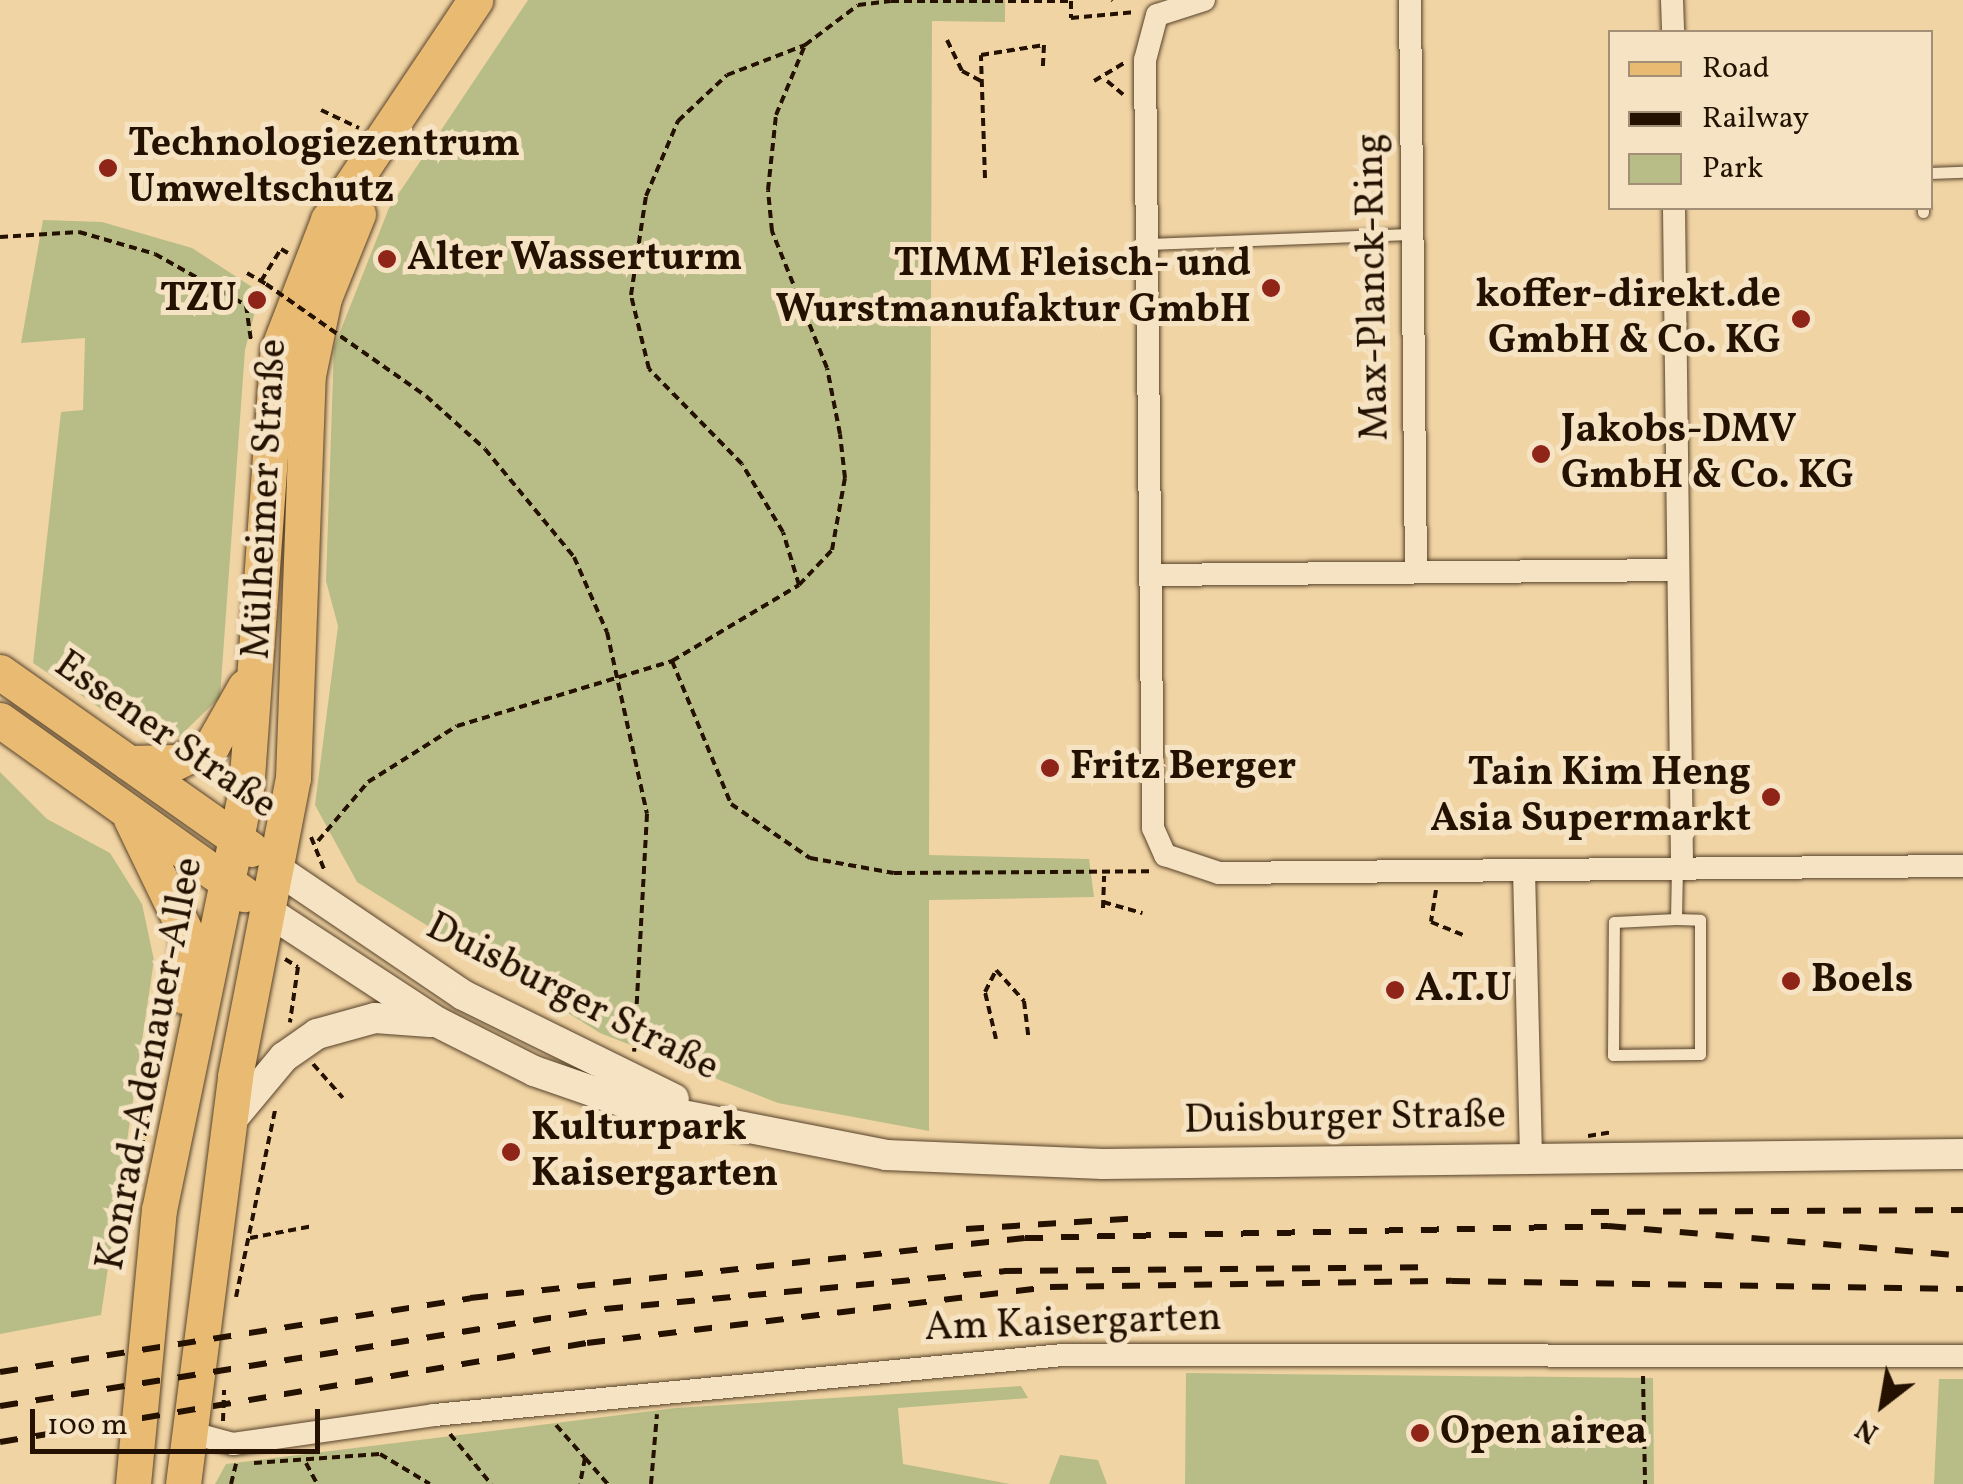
<!DOCTYPE html>
<html>
<head>
<meta charset="utf-8">
<style>
  body { margin:0 }
  #map { position:relative; width:1963px; height:1484px; overflow:hidden; background:#f1d4a4; font-family:Vollkorn,serif }
  div>[style] { position:absolute }
  .green>* { inset:0; background:#b8bd87 }
  .path>* { height:4px; margin-top:-2px; transform-origin:0; background:repeating-linear-gradient(90deg,#241100 0 8px,transparent 0 13px) }
  .roads { filter:drop-shadow(0 0 2px #574229) drop-shadow(0 0 2px #574229) }
  .lane>* { height:11px; margin:-5.5px; padding:0 5.5px; transform-origin:5.5px; border-radius:5.5px; background:#f6e3c4 }
  .street>* { height:22px; margin:-11px; padding:0 11px; transform-origin:11px; border-radius:11px; background:#f6e3c4 }
  .secondary>* { height:30px; margin:-15px; padding:0 15px; transform-origin:15px; border-radius:15px; background:#f6e3c4 }
  .primary>* { height:35px; margin:-17.5px; padding:0 17.5px; transform-origin:17.5px; border-radius:17.5px; background:#e8ba72 }
  .rail>* { height:6px; margin-top:-3px; transform-origin:0; background:repeating-linear-gradient(90deg,#241100 0 18px,transparent 0 36px) }
  .path-bridge>* { height:4px; margin-top:-2px; transform-origin:0; background:repeating-linear-gradient(90deg,#241100 0 8px,transparent 0 13px) }
  .dots>* { width:28px; height:28px; translate:-50% -50%; box-sizing:border-box; border:5px solid #f6e3c4; border-radius:50% }
  span { translate:-50% -50%; white-space:nowrap; text-align:center; line-height:1.15; -webkit-text-stroke:10px #f6e3c4; paint-order:stroke }
  .poi-label { font-size:40px; color:#241100; font-weight:700 }
  .left { translate:0 -50%; text-align:left }
  .right { translate:-100% -50%; text-align:right }
  .street-label { font-size:40px; color:#241100 }
  .legend { position:absolute; left:1608px; top:30px; width:325px; height:180px; box-sizing:border-box; background:#f6e3c4; border:2px solid #a28f76; margin:0; padding:12px 18px; list-style:none; font-size:30px; color:#241100 }
  .legend li { display:flex; align-items:center; gap:20px; height:50px }
  .legend b { width:50px; border:2px solid #a28f76 }
  .north { position:absolute; left:1833px; top:1354px; width:100px; height:100px; -webkit-text-stroke:8px #f6e3c4; paint-order:stroke; rotate:211deg; font-size:28px; font-weight:700; line-height:40px; text-align:center; color:#241100 }
  .north::after { content:''; display:block; margin:auto; width:35px; height:45px; background:#241100; clip-path:polygon(50% 0,100% 100%,50% 72%,0 100%) }
  .scale { position:absolute; left:30px; top:1409px; width:290px; height:45px; box-sizing:border-box; border:5px solid #241100; border-top:0; padding-left:12px; font-size:30px; line-height:35px; white-space:nowrap; color:#241100; -webkit-text-stroke:8px #f6e3c4; paint-order:stroke }
</style>
</head>
<body>
<div id="map">
  <div class="green">
    <i style="clip-path:polygon(528px 0,1005px 0,1005px 22px,932px 21px,929px 855px,1089px 859px,1094px 897px,929px 900px,929px 1131px,778px 1103px,600px 1033px,357px 882px,315px 805px,338px 626px,326px 581px,334px 347px,389px 208px)"></i>
    <i style="clip-path:polygon(43px 220px,102px 222px,192px 248px,260px 292px,245px 350px,220px 697px,179px 737px,134px 731px,33px 663px,61px 412px,83px 410px,85px 338px,21px 343px)"></i>
    <i style="clip-path:polygon(0 772px,47px 819px,110px 853px,142px 904px,154px 960px,101px 1315px,0 1334px)"></i>
    <i style="clip-path:polygon(1186px 1373px,1653px 1378px,1654px 1484px,1185px 1484px)"></i>
    <i style="clip-path:polygon(1939px 1379px,1963px 1379px,1963px 1484px,1934px 1484px)"></i>
    <i style="clip-path:polygon(1021px 1386px,1028px 1398px,898px 1408px,903px 1464px,1010px 1484px,215px 1484px,226px 1464px,676px 1408px)"></i>
    <i style="clip-path:polygon(1060px 1455px,1098px 1460px,1107px 1484px,1049px 1484px)"></i>
  </div>
  <div class="path">
    <i style="left:1112px;top:0;width:1px;rotate:45deg"></i>
    <i style="left:947px;top:40px;width:34px;rotate:64deg"></i>
    <i style="left:962px;top:71px;width:21px;rotate:28deg"></i>
    <i style="left:1094px;top:81px;width:37px;rotate:-31deg"></i>
    <i style="left:1107px;top:81px;width:23px;rotate:40deg"></i>
    <i style="left:321px;top:110px;width:42px;rotate:25.3deg"></i>
    <i style="left:985px;top:178px;width:123px;rotate:-91.9deg"></i>
    <i style="left:981px;top:55px;width:64px;rotate:-9deg"></i>
    <i style="left:1044px;top:45px;width:22px;rotate:93deg"></i>
    <i style="left:0;top:237px;width:79px;rotate:-3.6deg"></i>
    <i style="left:79px;top:232px;width:79px;rotate:16.1deg"></i>
    <i style="left:155px;top:254px;width:104px;rotate:29.3deg"></i>
    <i style="left:246px;top:305px;width:35px;rotate:82deg"></i>
    <i style="left:247px;top:273px;width:22px;rotate:30deg"></i>
    <i style="left:261px;top:281px;width:38px;rotate:-58deg"></i>
    <i style="left:281px;top:249px;width:8px;rotate:30deg"></i>
    <i style="left:426px;top:396px;width:79px;rotate:41.9deg"></i>
    <i style="left:485px;top:449px;width:140px;rotate:50.5deg"></i>
    <i style="left:574px;top:557px;width:82px;rotate:66.3deg"></i>
    <i style="left:607px;top:632px;width:186px;rotate:77.6deg"></i>
    <i style="left:647px;top:814px;width:238px;rotate:93.1deg"></i>
    <i style="left:799px;top:585px;width:55px;rotate:-106.8deg"></i>
    <i style="left:783px;top:532px;width:79px;rotate:-121.1deg"></i>
    <i style="left:742px;top:464px;width:133px;rotate:-134.4deg"></i>
    <i style="left:649px;top:369px;width:76px;rotate:-103.7deg"></i>
    <i style="left:631px;top:295px;width:100px;rotate:-81.4deg"></i>
    <i style="left:646px;top:196px;width:82px;rotate:-66.9deg"></i>
    <i style="left:678px;top:121px;width:67px;rotate:-43.2deg"></i>
    <i style="left:727px;top:75px;width:84px;rotate:-21deg"></i>
    <i style="left:672px;top:661px;width:155px;rotate:67.6deg"></i>
    <i style="left:731px;top:804px;width:96px;rotate:34.4deg"></i>
    <i style="left:810px;top:858px;width:85px;rotate:10.1deg"></i>
    <i style="left:894px;top:873px;width:257px;rotate:-0.4deg"></i>
    <i style="left:311px;top:837px;width:35px;rotate:68deg"></i>
    <i style="left:318px;top:841px;width:77px;rotate:-49.7deg"></i>
    <i style="left:368px;top:782px;width:105px;rotate:-32.2deg"></i>
    <i style="left:457px;top:726px;width:225px;rotate:-16.8deg"></i>
    <i style="left:672px;top:661px;width:148px;rotate:-30.9deg"></i>
    <i style="left:799px;top:585px;width:48px;rotate:-46.7deg"></i>
    <i style="left:832px;top:550px;width:73px;rotate:-79.8deg"></i>
    <i style="left:845px;top:478px;width:44px;rotate:-96.5deg"></i>
    <i style="left:840px;top:434px;width:67px;rotate:-101.1deg"></i>
    <i style="left:827px;top:368px;width:148px;rotate:-111.9deg"></i>
    <i style="left:772px;top:231px;width:41px;rotate:-95.6deg"></i>
    <i style="left:768px;top:190px;width:75px;rotate:-83.9deg"></i>
    <i style="left:776px;top:115px;width:76px;rotate:-67.5deg"></i>
    <i style="left:805px;top:45px;width:66px;rotate:-37deg"></i>
    <i style="left:858px;top:5px;width:33px;rotate:-7deg"></i>
    <i style="left:891px;top:1px;width:180px"></i>
    <i style="left:1071px;top:1px;width:17px;rotate:90deg"></i>
    <i style="left:1071px;top:18px;width:65px;rotate:-5.3deg"></i>
    <i style="left:1436px;top:890px;width:32px;rotate:99deg"></i>
    <i style="left:1431px;top:922px;width:35px;rotate:22deg"></i>
    <i style="left:1103px;top:902px;width:41px;rotate:15.8deg"></i>
    <i style="left:1103px;top:908px;width:32px;rotate:-88deg"></i>
    <i style="left:285px;top:959px;width:15px;rotate:32deg"></i>
    <i style="left:298px;top:967px;width:56px;rotate:98.3deg"></i>
    <i style="left:996px;top:1039px;width:48px;rotate:-103.2deg"></i>
    <i style="left:985px;top:992px;width:25px;rotate:-63deg"></i>
    <i style="left:996px;top:970px;width:42px;rotate:47.9deg"></i>
    <i style="left:1024px;top:1001px;width:38px;rotate:83deg"></i>
    <i style="left:313px;top:1064px;width:45px;rotate:48.6deg"></i>
    <i style="left:1588px;top:1136px;width:25px;rotate:-9deg"></i>
    <i style="left:140px;top:1161px;width:145px;rotate:-80.1deg"></i>
    <i style="left:250px;top:1238px;width:64px;rotate:-10.8deg"></i>
    <i style="left:236px;top:1297px;width:195px;rotate:-78.2deg"></i>
    <i style="left:1643px;top:1376px;width:108px;rotate:88.9deg"></i>
    <i style="left:223px;top:1421px;width:31px;rotate:-88deg"></i>
    <i style="left:556px;top:1425px;width:44px;rotate:48.7deg"></i>
    <i style="left:585px;top:1458px;width:26px;rotate:101deg"></i>
    <i style="left:450px;top:1434px;width:65px;rotate:50.6deg"></i>
    <i style="left:585px;top:1458px;width:35px;rotate:49deg"></i>
    <i style="left:254px;top:1463px;width:126px;rotate:-4.1deg"></i>
    <i style="left:380px;top:1454px;width:58px;rotate:31deg"></i>
    <i style="left:306px;top:1463px;width:24px;rotate:62deg"></i>
    <i style="left:231px;top:1484px;width:21px;rotate:-76deg"></i>
    <i style="left:651px;top:1484px;width:70px;rotate:-85.1deg"></i>
  </div>
  <div class="roads">
    <div class="lane">
      <i style="left:1930px;top:173px;width:33px;rotate:-2deg"></i>
      <i style="left:1923px;top:208px;width:4px;rotate:90deg"></i>
      <i style="left:1147px;top:244px;width:264px;rotate:-2.2deg"></i>
      <i style="left:1676px;top:919px;width:24px;rotate:2deg"></i>
      <i style="left:1700px;top:920px;width:134px;rotate:90deg"></i>
      <i style="left:1700px;top:1054px;width:87px;rotate:179.3deg"></i>
      <i style="left:1613px;top:1055px;width:133px;rotate:-89.6deg"></i>
      <i style="left:1614px;top:922px;width:62px;rotate:-2.8deg"></i>
      <i style="left:1676px;top:919px;width:52px;rotate:-88.9deg"></i>
    </div>
    <div class="street">
      <i style="left:1204px;top:0;width:49px;rotate:162.3deg"></i>
      <i style="left:1157px;top:15px;width:47px;rotate:104.9deg"></i>
      <i style="left:1145px;top:60px;width:768px;rotate:89.4deg"></i>
      <i style="left:1153px;top:828px;width:30px;rotate:66deg"></i>
      <i style="left:1165px;top:855px;width:57px;rotate:18.4deg"></i>
      <i style="left:1219px;top:873px;width:744px;rotate:-0.54deg"></i>
      <i style="left:1410px;top:0;width:572px;rotate:89.4deg"></i>
      <i style="left:1672px;top:0;width:32px;rotate:88deg"></i>
      <i style="left:1674px;top:208px;width:659px;rotate:89.3deg"></i>
      <i style="left:1150px;top:575px;width:527px;rotate:-0.54deg"></i>
      <i style="left:1524px;top:870px;width:286px;rotate:88.6deg"></i>
      <i style="left:192px;top:1433px;width:42px;rotate:15deg"></i>
      <i style="left:233px;top:1444px;width:203px;rotate:-8.2deg"></i>
      <i style="left:434px;top:1415px;width:632px;rotate:-5.45deg"></i>
      <i style="left:1063px;top:1355px;width:900px;rotate:0.06deg"></i>
    </div>
    <div class="secondary">
      <i style="left:280px;top:871px;width:221px;rotate:34.1deg"></i>
      <i style="left:463px;top:995px;width:235px;rotate:26.2deg"></i>
      <i style="left:269px;top:912px;width:201px;rotate:33.2deg"></i>
      <i style="left:437px;top:1022px;width:109px;rotate:26.8deg"></i>
      <i style="left:534px;top:1071px;width:104px;rotate:19.1deg"></i>
      <i style="left:632px;top:1105px;width:259px;rotate:11.1deg"></i>
      <i style="left:886px;top:1155px;width:217px;rotate:2.4deg"></i>
      <i style="left:1103px;top:1164px;width:860px;rotate:-0.67deg"></i>
      <i style="left:229px;top:1123px;width:86px;rotate:-50.2deg"></i>
      <i style="left:284px;top:1057px;width:40px;rotate:-34.9deg"></i>
      <i style="left:317px;top:1034px;width:60px;rotate:-15.4deg"></i>
      <i style="left:375px;top:1018px;width:55px;rotate:4.2deg"></i>
    </div>
    <div class="primary">
      <i style="left:0;top:672px;width:307px;rotate:35.2deg"></i>
      <i style="left:0;top:720px;width:300px;rotate:35.5deg"></i>
      <i style="left:129px;top:763px;width:47px;rotate:-1.2deg"></i>
      <i style="left:176px;top:762px;width:40px;rotate:-25deg"></i>
      <i style="left:212px;top:745px;width:67px;rotate:-60.4deg"></i>
      <i style="left:131px;top:819px;width:131px;rotate:64.2deg"></i>
      <i style="left:188px;top:937px;width:59px;rotate:94.8deg"></i>
      <i style="left:133px;top:1484px;width:275px;rotate:-84.6deg"></i>
      <i style="left:159px;top:1210px;width:428px;rotate:-78.3deg"></i>
      <i style="left:246px;top:791px;width:443px;rotate:-85.9deg"></i>
      <i style="left:278px;top:349px;width:138px;rotate:-68.8deg"></i>
      <i style="left:328px;top:220px;width:265px;rotate:-56.2deg"></i>
      <i style="left:183px;top:1484px;width:411px;rotate:-82.7deg"></i>
      <i style="left:235px;top:1076px;width:304px;rotate:-79deg"></i>
      <i style="left:293px;top:778px;width:403px;rotate:-87.9deg"></i>
      <i style="left:308px;top:375px;width:79px;rotate:-78.3deg"></i>
      <i style="left:324px;top:298px;width:91px;rotate:-68deg"></i>
    </div>
  </div>
  <div class="rail">
    <i style="left:1591px;top:1212px;width:372px;rotate:-0.3deg"></i>
    <i style="left:966px;top:1229px;width:175px;rotate:-3.6deg"></i>
    <i style="left:0;top:1372px;width:476px;rotate:-8.9deg"></i>
    <i style="left:470px;top:1298px;width:558px;rotate:-6.17deg"></i>
    <i style="left:1025px;top:1238px;width:583px;rotate:-1.18deg"></i>
    <i style="left:1608px;top:1226px;width:356px;rotate:4.8deg"></i>
    <i style="left:0;top:1406px;width:613px;rotate:-9.11deg"></i>
    <i style="left:605px;top:1309px;width:401px;rotate:-5.4deg"></i>
    <i style="left:1004px;top:1271px;width:419px;rotate:-0.5deg"></i>
    <i style="left:0;top:1442px;width:595px;rotate:-9.57deg"></i>
    <i style="left:587px;top:1343px;width:466px;rotate:-6.9deg"></i>
    <i style="left:1050px;top:1287px;width:402px;rotate:-0.9deg"></i>
    <i style="left:1452px;top:1281px;width:511px;rotate:0.9deg"></i>
  </div>
  <div class="path-bridge">
    <i style="left:266px;top:284px;width:195px;rotate:35deg"></i>
  </div>
  <div class="dots">
    <i style="left:108px;top:168px;background:#8f2418"></i>
    <i style="left:387px;top:259px;background:#8f2418"></i>
    <i style="left:1271px;top:288px;background:#8f2418"></i>
    <i style="left:257px;top:300px;background:#8f2418"></i>
    <i style="left:1801px;top:319px;background:#8f2418"></i>
    <i style="left:1541px;top:454px;background:#8f2418"></i>
    <i style="left:1050px;top:768px;background:#8f2418"></i>
    <i style="left:1771px;top:797px;background:#8f2418"></i>
    <i style="left:1791px;top:981px;background:#8f2418"></i>
    <i style="left:1395px;top:990px;background:#8f2418"></i>
    <i style="left:511px;top:1152px;background:#8f2418"></i>
    <i style="left:1420px;top:1433px;background:#8f2418"></i>
  </div>
  <div class="poi-label">
    <span class="left" style="left:128px;top:168px">Technologiezentrum<br>Umweltschutz</span>
    <span class="left" style="left:407px;top:259px">Alter Wasserturm</span>
    <span class="right" style="left:1251px;top:288px">TIMM Fleisch- und<br>Wurstmanufaktur GmbH</span>
    <span class="right" style="left:1781px;top:319px">koffer-direkt.de<br>GmbH &amp; Co. KG</span>
    <span class="right" style="left:237px;top:300px">TZU</span>
    <span class="left" style="left:1561px;top:454px">Jakobs-DMV<br>GmbH &amp; Co. KG</span>
    <span class="left" style="left:1070px;top:768px">Fritz Berger</span>
    <span class="right" style="left:1751px;top:797px">Tain Kim Heng<br>Asia Supermarkt</span>
    <span class="left" style="left:1811px;top:981px">Boels</span>
    <span class="left" style="left:1415px;top:990px">A.T.U</span>
    <span class="left" style="left:531px;top:1152px">Kulturpark<br>Kaisergarten</span>
    <span class="left" style="left:1440px;top:1433px">Open airea</span>
  </div>
  <div class="street-label">
    <span style="left:1374px;top:287px;rotate:-91deg">Max-Planck-Ring</span>
    <span style="left:266px;top:499px;rotate:-87deg">Mülheimer Straße</span>
    <span style="left:165px;top:736px;rotate:35deg">Essener Straße</span>
    <span style="left:572px;top:998px;rotate:27deg">Duisburger Straße</span>
    <span style="left:151px;top:1064px;rotate:-79deg">Konrad-Adenauer-Allee</span>
    <span style="left:1345px;top:1119px;rotate:-1deg">Duisburger Straße</span>
    <span style="left:1073px;top:1324px;rotate:-2deg">Am Kaisergarten</span>
  </div>
  <ul class="legend">
  <li><b style="height:12px;background:#e8ba72"></b>Road</li>
  <li><b style="height:12px;background:#241100"></b>Railway</li>
  <li><b style="height:28px;background:#b8bd87"></b>Park</li>
  </ul>
  <div class="north">N</div>
  <div class="scale">100 m</div>
</div>
</body>
</html>
